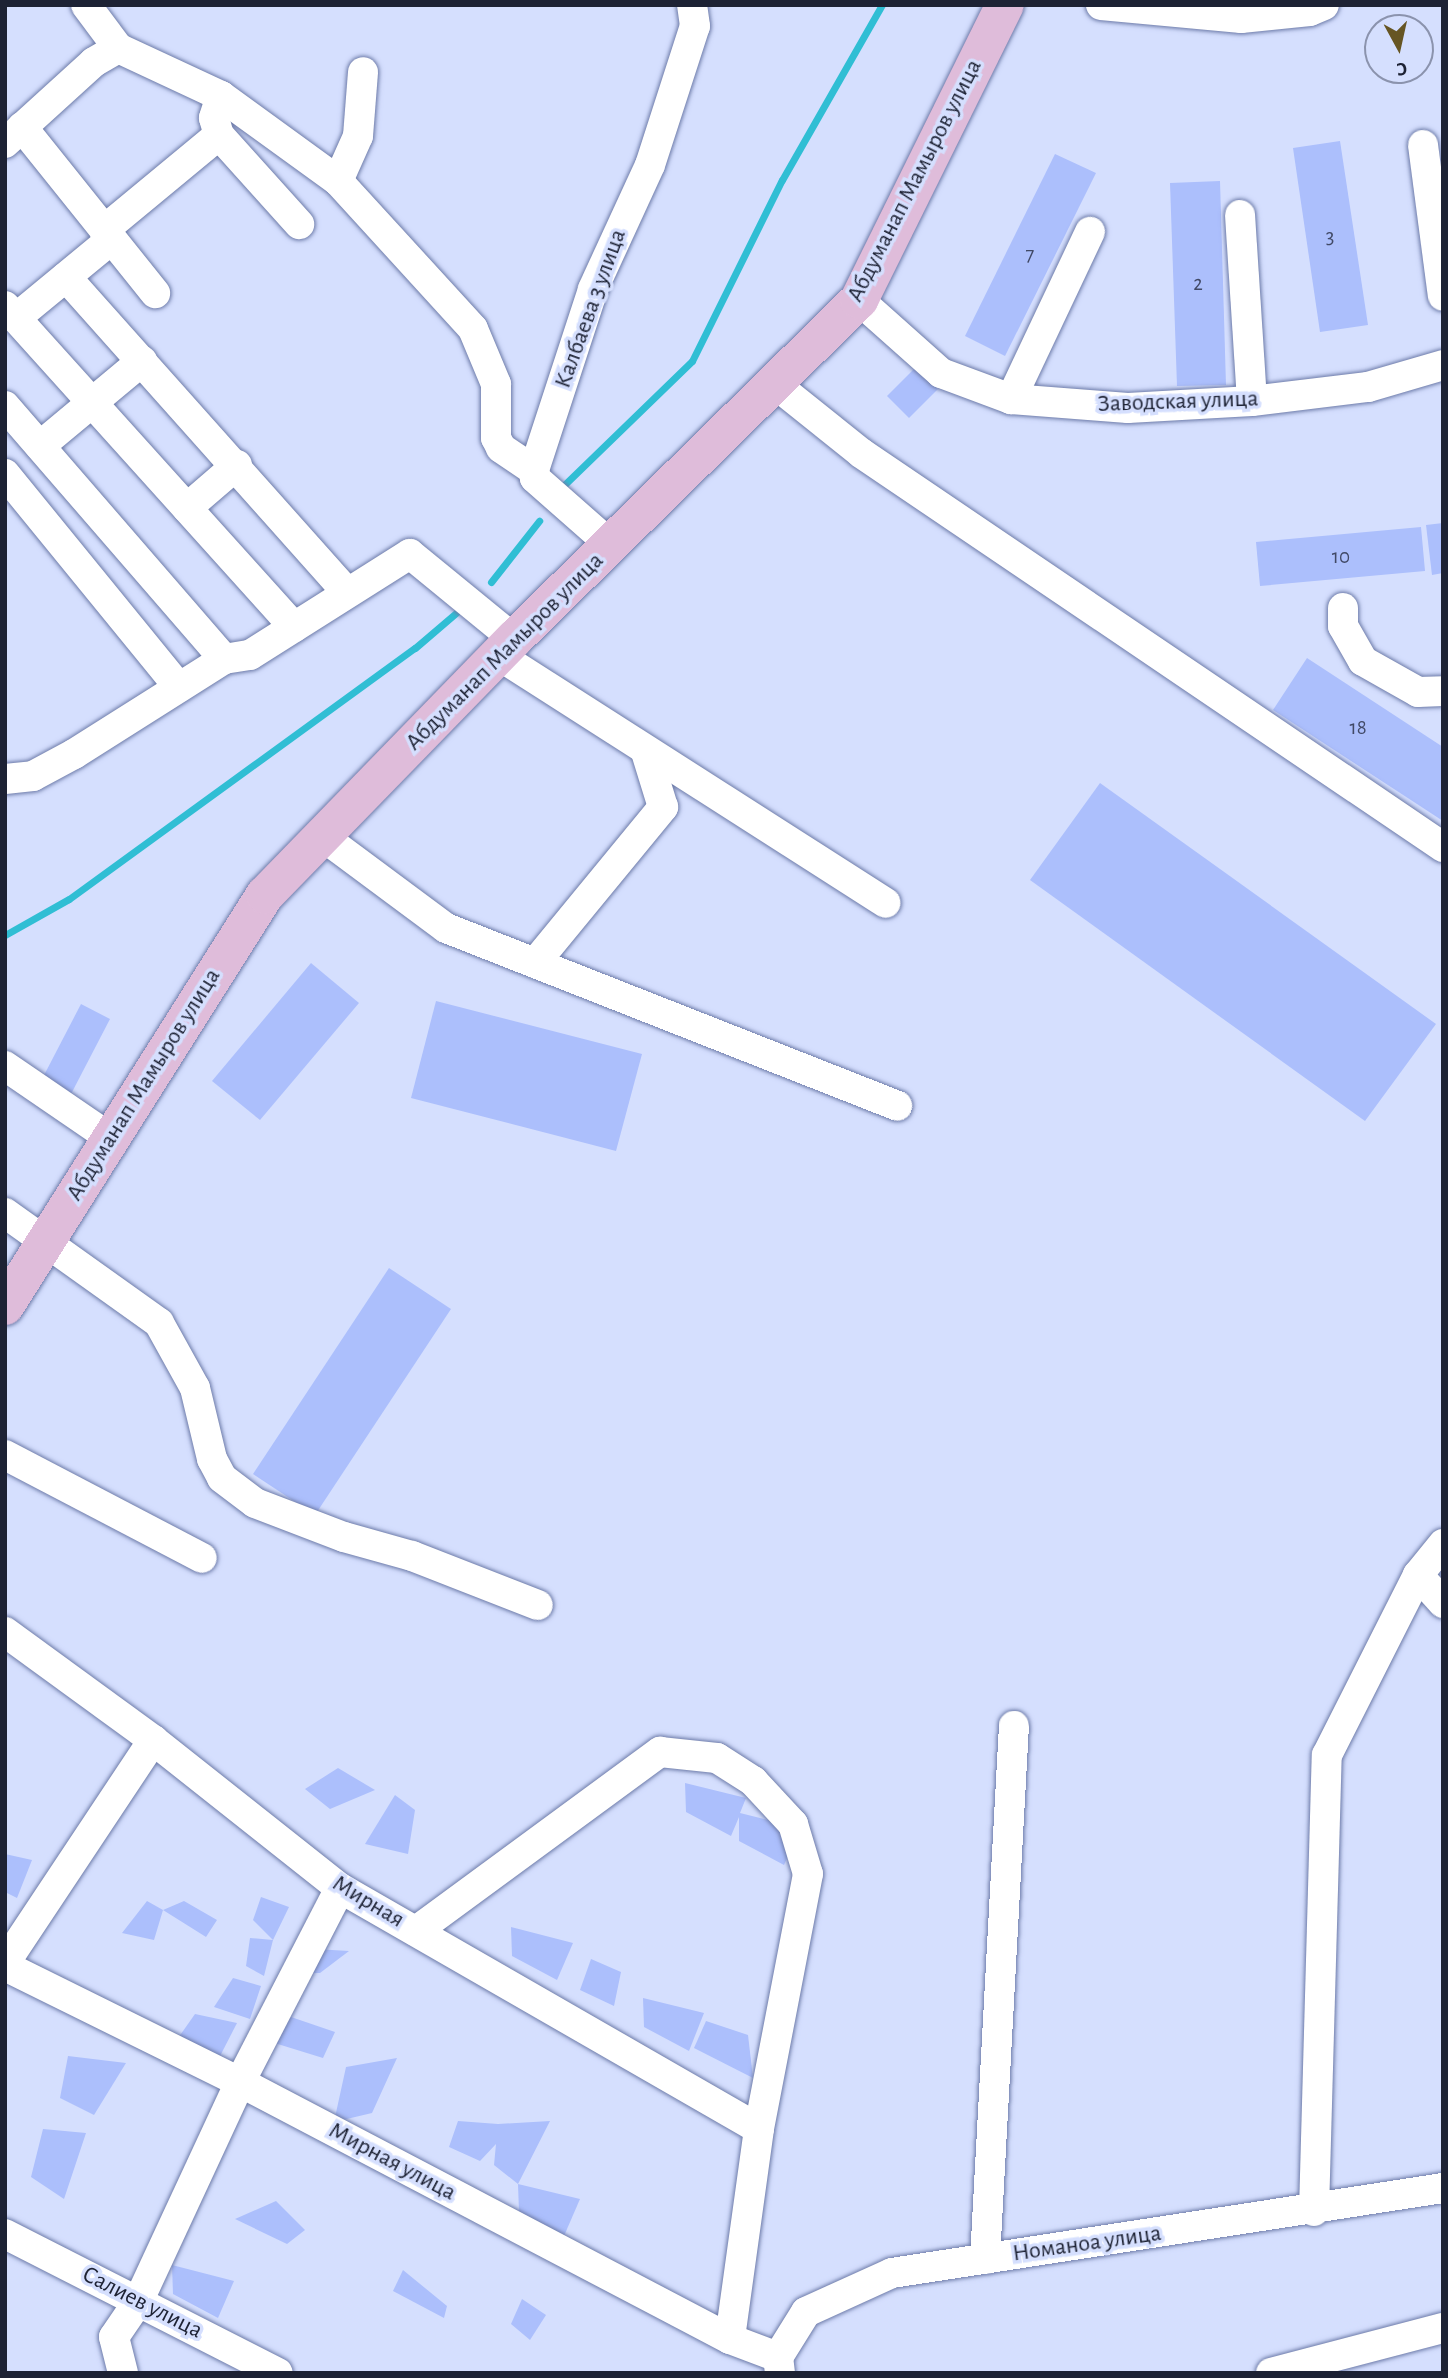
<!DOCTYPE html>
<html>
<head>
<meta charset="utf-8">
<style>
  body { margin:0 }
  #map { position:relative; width:1448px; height:2378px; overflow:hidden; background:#d5dffe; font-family:"Alegreya Sans",sans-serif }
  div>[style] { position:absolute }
  .stream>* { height:7px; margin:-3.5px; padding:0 3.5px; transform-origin:3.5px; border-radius:3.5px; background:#30bed4 }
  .building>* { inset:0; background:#acbffc }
  .roads { filter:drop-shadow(0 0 2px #6d7ba9) drop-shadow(0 0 2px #6d7ba9) }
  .minor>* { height:30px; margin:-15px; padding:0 15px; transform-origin:15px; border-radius:15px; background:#fff }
  .major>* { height:38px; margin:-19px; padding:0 19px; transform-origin:19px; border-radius:19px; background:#dfbcda }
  span { translate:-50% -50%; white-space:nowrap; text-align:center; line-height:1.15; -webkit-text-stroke:7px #d5dffe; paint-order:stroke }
  .number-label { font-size:21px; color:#414966 }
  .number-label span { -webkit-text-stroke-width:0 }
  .street-label { font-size:24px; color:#1d2234 }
  .frame { position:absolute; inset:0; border:7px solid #1d2234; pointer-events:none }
  .north { position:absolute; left:1364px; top:14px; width:70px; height:70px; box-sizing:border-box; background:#d5dffe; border:2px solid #8b93ad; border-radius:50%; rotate:172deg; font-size:19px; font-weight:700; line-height:28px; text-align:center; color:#1d2234 }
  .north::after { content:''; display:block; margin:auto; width:24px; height:32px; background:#665523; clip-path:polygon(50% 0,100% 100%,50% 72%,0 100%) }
</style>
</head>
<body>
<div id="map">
  <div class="stream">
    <i style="left:561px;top:488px;width:182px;rotate:-44.1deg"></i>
    <i style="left:692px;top:361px;width:202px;rotate:-63.6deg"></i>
    <i style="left:782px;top:180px;width:202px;rotate:-60.3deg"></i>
    <i style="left:491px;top:582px;width:78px;rotate:-51.8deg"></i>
    <i style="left:5px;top:935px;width:73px;rotate:-29.4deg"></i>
    <i style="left:69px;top:899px;width:427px;rotate:-36deg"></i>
    <i style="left:415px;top:648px;width:54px;rotate:-40.5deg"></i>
  </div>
  <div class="building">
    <i style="clip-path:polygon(1340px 141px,1368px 325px,1320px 332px,1293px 148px)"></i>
    <i style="clip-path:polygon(1055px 154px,1096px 173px,1005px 356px,965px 336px)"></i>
    <i style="clip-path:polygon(1220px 181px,1226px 385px,1177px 386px,1170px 183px)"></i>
    <i style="clip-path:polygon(916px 367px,938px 389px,909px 418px,887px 396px)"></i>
    <i style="clip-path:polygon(1443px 523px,1443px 573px,1432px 575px,1426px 525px)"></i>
    <i style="clip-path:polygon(1421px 527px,1425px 571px,1260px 586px,1256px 542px)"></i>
    <i style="clip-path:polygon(1307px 658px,1443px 747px,1443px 821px,1273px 710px)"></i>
    <i style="clip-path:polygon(1100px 783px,1436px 1024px,1365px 1121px,1030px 880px)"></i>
    <i style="clip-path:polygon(311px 963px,359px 1003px,260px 1120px,212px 1081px)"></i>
    <i style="clip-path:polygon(436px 1001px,642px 1054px,616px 1151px,411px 1098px)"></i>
    <i style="clip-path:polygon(81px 1004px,110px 1019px,70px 1096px,41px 1081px)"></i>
    <i style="clip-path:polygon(389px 1268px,451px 1309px,315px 1515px,253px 1474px)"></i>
    <i style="clip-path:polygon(338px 1768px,375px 1790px,330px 1809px,305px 1789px)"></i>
    <i style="clip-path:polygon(685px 1783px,746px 1798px,740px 1813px,800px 1828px,784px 1865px,739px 1841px,739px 1817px,731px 1836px,686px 1812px)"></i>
    <i style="clip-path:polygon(395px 1795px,415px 1810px,408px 1854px,365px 1844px)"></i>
    <i style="clip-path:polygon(5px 1854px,32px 1860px,17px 1898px,5px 1892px)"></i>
    <i style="clip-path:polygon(261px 1897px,289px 1907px,273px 1940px,253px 1920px)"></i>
    <i style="clip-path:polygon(147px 1901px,163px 1910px,184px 1901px,217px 1920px,206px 1937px,163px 1910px,154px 1940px,122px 1933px)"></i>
    <i style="clip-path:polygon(511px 1927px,573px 1943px,557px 1980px,512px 1956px)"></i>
    <i style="clip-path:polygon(250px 1938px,273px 1940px,264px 1976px,246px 1966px)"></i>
    <i style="clip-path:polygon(315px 1949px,349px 1951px,320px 1973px,303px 1973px)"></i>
    <i style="clip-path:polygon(591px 1959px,621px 1972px,614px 2006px,580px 1990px)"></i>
    <i style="clip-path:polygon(233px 1978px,261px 1986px,250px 2019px,214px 2007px)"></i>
    <i style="clip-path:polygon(643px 1998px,704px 2013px,689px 2051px,644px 2027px)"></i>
    <i style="clip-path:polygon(195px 2014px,237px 2023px,218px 2060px,176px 2041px)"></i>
    <i style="clip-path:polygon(291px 2017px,335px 2032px,323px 2058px,268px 2041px)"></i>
    <i style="clip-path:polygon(706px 2021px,748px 2035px,753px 2078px,694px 2048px)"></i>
    <i style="clip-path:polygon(68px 2056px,126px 2063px,94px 2115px,60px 2098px)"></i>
    <i style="clip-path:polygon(397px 2058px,372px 2113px,334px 2122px,346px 2067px)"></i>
    <i style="clip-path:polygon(458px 2121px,498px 2124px,550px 2121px,518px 2184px,494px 2165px,496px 2144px,480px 2161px,449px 2147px)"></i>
    <i style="clip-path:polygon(43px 2129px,86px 2133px,64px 2199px,31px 2177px)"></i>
    <i style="clip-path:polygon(518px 2184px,580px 2199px,564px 2236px,519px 2212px)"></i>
    <i style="clip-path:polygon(276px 2201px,305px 2230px,287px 2244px,235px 2219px)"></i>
    <i style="clip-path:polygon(172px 2265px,234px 2281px,218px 2318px,173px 2294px)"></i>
    <i style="clip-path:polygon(403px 2270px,447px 2306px,444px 2318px,393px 2291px)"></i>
    <i style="clip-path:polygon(522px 2299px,546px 2315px,530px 2340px,511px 2324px)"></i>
  </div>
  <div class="roads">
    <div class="minor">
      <i style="left:86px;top:5px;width:54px;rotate:53.3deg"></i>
      <i style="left:1101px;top:5px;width:141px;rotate:5.3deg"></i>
      <i style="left:1241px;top:18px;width:69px;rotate:-5.8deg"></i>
      <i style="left:1310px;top:11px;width:15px;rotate:-23deg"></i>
      <i style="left:221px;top:96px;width:23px;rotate:108deg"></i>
      <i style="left:214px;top:118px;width:18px;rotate:74deg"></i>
      <i style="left:219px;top:135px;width:120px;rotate:48deg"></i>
      <i style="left:22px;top:127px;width:213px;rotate:51.3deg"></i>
      <i style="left:5px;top:143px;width:120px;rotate:-42.3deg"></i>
      <i style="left:94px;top:62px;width:28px;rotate:-30deg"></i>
      <i style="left:118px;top:48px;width:114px;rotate:25deg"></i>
      <i style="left:221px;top:96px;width:145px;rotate:36deg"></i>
      <i style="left:338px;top:181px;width:200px;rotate:47.6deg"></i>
      <i style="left:473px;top:329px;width:60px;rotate:67.3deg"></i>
      <i style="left:496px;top:384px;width:54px;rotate:90deg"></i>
      <i style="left:496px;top:438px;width:11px;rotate:63deg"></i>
      <i style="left:501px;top:448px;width:40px;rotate:34deg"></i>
      <i style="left:1423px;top:145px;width:152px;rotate:82.5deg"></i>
      <i style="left:338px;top:181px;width:49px;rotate:-66deg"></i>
      <i style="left:358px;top:136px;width:64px;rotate:-85.5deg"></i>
      <i style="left:1240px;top:215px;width:186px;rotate:86.3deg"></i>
      <i style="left:104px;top:230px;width:149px;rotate:-39.6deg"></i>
      <i style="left:66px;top:277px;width:422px;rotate:48.3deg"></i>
      <i style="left:859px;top:300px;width:110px;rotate:41.7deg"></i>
      <i style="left:941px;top:373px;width:75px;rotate:20.4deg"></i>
      <i style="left:1011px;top:399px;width:117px;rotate:4.4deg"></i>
      <i style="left:1128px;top:408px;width:124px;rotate:-3.2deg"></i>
      <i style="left:1252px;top:401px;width:117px;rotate:-6.9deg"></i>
      <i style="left:1368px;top:387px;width:78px;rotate:-16.3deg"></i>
      <i style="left:5px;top:306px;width:432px;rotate:48deg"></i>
      <i style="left:16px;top:318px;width:124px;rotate:-39.5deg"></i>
      <i style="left:775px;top:384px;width:110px;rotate:38.7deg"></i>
      <i style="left:861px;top:453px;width:703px;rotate:34.1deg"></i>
      <i style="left:1011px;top:399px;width:185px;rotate:-64.7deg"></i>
      <i style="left:5px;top:406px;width:335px;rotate:49.1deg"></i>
      <i style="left:224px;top:659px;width:26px;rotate:-9deg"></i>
      <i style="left:250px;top:655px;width:189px;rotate:-32.3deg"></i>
      <i style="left:410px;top:554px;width:134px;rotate:39.3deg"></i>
      <i style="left:40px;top:446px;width:133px;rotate:-39.8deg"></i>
      <i style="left:5px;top:474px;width:275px;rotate:50.8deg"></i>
      <i style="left:187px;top:508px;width:66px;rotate:-40.7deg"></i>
      <i style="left:612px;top:546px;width:103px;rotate:-138.6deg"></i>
      <i style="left:535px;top:478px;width:8px;rotate:-97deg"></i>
      <i style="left:534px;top:470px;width:190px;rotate:-71.9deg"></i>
      <i style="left:593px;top:289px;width:136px;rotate:-65.3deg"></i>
      <i style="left:650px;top:165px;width:146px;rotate:-72.1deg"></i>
      <i style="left:695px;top:26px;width:21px;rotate:-98deg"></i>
      <i style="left:1343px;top:608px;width:18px;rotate:90deg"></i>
      <i style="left:1343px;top:626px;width:40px;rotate:60.3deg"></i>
      <i style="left:1363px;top:661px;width:63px;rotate:29.4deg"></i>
      <i style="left:1418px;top:692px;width:25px;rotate:-2deg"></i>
      <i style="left:498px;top:655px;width:460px;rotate:32.6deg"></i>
      <i style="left:5px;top:779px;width:28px;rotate:-6deg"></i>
      <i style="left:33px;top:776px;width:47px;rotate:-28.2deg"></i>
      <i style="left:74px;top:754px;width:178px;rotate:-32.3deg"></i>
      <i style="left:322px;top:836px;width:154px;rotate:36.6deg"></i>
      <i style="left:446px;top:928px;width:485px;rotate:21.5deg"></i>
      <i style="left:535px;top:963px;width:202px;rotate:-50.6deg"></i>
      <i style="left:663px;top:807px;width:58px;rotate:-107.2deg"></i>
      <i style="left:5px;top:1066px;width:127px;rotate:34.4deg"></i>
      <i style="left:5px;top:1213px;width:189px;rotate:35.5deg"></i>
      <i style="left:159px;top:1323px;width:74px;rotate:61deg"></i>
      <i style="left:195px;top:1388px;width:73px;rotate:76.5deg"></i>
      <i style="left:212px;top:1459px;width:21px;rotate:62deg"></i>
      <i style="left:222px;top:1478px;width:41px;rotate:37.1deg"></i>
      <i style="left:255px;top:1503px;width:95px;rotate:20.9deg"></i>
      <i style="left:344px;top:1537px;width:71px;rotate:15.6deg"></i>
      <i style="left:412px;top:1556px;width:135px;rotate:21.3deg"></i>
      <i style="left:5px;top:1455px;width:222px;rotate:27.6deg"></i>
      <i style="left:1418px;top:1575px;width:38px;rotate:48deg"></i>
      <i style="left:5px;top:1632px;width:183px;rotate:36.1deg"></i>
      <i style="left:153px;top:1740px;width:238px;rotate:38.4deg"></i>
      <i style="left:340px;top:1888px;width:483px;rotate:29.9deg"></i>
      <i style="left:416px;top:1931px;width:303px;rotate:-36.3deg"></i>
      <i style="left:660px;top:1752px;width:57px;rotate:6deg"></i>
      <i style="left:717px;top:1758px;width:43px;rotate:32.6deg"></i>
      <i style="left:753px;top:1781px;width:59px;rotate:47.1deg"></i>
      <i style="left:793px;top:1824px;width:52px;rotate:73.3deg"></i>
      <i style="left:808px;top:1874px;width:260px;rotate:100.9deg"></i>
      <i style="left:759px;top:2129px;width:212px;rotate:97.9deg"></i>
      <i style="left:5px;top:1963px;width:268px;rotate:-56.4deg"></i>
      <i style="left:5px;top:1966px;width:262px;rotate:26.3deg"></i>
      <i style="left:240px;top:2082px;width:553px;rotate:27.68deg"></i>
      <i style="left:730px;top:2339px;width:51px;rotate:20.6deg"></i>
      <i style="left:1314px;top:2211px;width:456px;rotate:-88.4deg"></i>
      <i style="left:1327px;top:1755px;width:202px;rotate:-63.2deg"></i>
      <i style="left:1418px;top:1575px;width:40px;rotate:-51deg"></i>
      <i style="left:5px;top:2234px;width:306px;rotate:27deg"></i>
      <i style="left:985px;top:2259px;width:534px;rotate:-86.89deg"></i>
      <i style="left:123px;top:2373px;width:37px;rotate:-104deg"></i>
      <i style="left:114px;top:2337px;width:42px;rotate:-55.6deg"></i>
      <i style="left:138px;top:2302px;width:242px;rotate:-65.1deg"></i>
      <i style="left:240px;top:2082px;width:218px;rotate:-62.7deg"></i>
      <i style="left:780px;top:2373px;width:16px;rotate:-97deg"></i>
      <i style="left:778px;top:2357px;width:53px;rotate:-58.1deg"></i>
      <i style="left:806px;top:2312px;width:94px;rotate:-24.4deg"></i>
      <i style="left:892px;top:2273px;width:558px;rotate:-8.77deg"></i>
      <i style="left:1271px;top:2373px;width:178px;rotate:-14.7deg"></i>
    </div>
    <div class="major">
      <i style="left:5px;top:1306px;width:486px;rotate:-57.7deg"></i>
      <i style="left:265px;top:895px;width:357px;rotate:-45.8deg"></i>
      <i style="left:514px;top:639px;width:484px;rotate:-44.5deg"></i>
      <i style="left:859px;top:300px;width:329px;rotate:-63.7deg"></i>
    </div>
  </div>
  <div class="number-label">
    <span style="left:1330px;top:237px">3</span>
    <span style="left:1030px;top:255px">7</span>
    <span style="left:1198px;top:284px">2</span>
    <span style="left:1341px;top:557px">10</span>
    <span style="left:1358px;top:728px">18</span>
  </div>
  <div class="street-label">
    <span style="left:915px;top:181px;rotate:-63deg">Абдуманап Мамыров улица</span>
    <span style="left:591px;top:309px;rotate:-70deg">Калбаева 3 улица</span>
    <span style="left:1178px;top:402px;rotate:-2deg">Заводская улица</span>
    <span style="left:505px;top:652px;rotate:-45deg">Абдуманап Мамыров улица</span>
    <span style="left:144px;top:1085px;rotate:-58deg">Абдуманап Мамыров улица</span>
    <span style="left:368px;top:1902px;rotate:31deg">Мирная</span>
    <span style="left:392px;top:2162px;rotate:28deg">Мирная улица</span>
    <span style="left:1087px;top:2244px;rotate:-8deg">Номаноа улица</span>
    <span style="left:142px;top:2303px;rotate:27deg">Салиев улица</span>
  </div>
  <div class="frame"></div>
  <div class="north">С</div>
</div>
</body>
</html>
